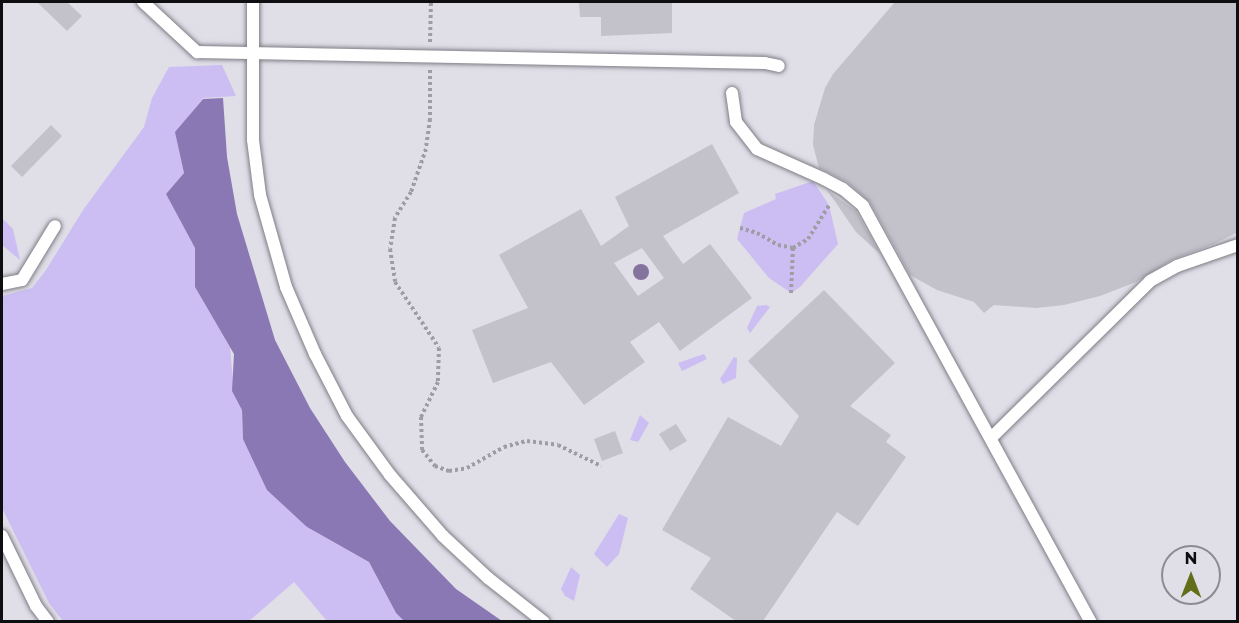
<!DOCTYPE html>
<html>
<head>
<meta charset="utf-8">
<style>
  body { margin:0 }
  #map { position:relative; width:1239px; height:623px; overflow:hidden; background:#e0dee7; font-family:Montserrat,sans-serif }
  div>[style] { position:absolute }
  .green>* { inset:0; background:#ccbef3 }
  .water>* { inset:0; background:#8978b3 }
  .building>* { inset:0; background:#c3c1ca }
  .path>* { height:4px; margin-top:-2px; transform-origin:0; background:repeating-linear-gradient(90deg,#9e9da4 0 3px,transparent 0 6px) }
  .roads { filter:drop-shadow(0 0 2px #7f7d85) drop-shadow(0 0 2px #7f7d85) }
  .service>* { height:12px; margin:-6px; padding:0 6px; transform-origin:6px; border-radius:6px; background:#fff }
  .trees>* { width:16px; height:16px; margin:-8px; border-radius:50%; background:#84739f }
  span { translate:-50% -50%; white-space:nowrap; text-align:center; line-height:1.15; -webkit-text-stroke:4.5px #e0dee7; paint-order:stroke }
  .frame { position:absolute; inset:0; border:3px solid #0e0e11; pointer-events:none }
  .north { position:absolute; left:1161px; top:545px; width:60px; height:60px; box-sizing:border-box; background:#e0dee7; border:2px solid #8c8b91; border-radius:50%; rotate:0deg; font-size:16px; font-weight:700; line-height:24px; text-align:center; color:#0e0e11 }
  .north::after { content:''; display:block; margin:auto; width:21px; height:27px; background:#636f18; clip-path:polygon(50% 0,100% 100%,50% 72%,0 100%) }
</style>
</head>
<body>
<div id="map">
  <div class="green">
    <i style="clip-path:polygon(222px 65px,236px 96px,203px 98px,176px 132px,184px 173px,166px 194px,195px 248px,195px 287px,230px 347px,233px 382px,242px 410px,243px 439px,307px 527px,369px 562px,396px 613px,404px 621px,327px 621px,294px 582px,249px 621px,63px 621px,49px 603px,2px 508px,2px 296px,32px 288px,46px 270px,83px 210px,144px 127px,152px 98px,169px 67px)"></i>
    <i style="clip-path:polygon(813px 181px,829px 205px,838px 244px,800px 287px,791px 293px,769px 278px,737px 239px,744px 213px,776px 199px,775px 194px)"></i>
    <i style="clip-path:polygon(2px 218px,13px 229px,20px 260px,2px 245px)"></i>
    <i style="clip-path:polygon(766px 305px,770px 307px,750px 333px,747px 328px,757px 306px)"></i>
    <i style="clip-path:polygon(704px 354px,707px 359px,682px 371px,678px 363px)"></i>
    <i style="clip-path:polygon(734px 357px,737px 358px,736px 378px,723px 384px,720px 379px)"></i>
    <i style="clip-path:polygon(640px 415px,649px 423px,638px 442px,630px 440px)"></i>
    <i style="clip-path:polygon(619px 514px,628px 518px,619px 554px,607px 567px,594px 554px)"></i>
    <i style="clip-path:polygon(571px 567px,580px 575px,574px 601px,565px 596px,561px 589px)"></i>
  </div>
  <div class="water">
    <i style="clip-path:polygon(223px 98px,227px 157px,237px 214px,275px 340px,310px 408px,345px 462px,390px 521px,456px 589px,502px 621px,404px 621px,396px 613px,369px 562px,307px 527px,267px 490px,243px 439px,242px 410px,232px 391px,234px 354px,195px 287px,195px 248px,166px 194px,184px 173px,175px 132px,203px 99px)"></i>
  </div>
  <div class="building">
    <i style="clip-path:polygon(37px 2px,67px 2px,82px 16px,67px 31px)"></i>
    <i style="clip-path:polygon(579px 2px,672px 2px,672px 33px,601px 36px,601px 17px,580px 17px)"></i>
    <i style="clip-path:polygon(895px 2px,1238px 2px,1238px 232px,1214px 244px,1173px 259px,1136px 282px,1100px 296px,1064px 305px,1036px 308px,994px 305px,984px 313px,974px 302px,937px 290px,910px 275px,870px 202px,847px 182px,819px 168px,813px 145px,814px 125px,825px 88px,833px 74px)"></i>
    <i style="clip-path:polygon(51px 125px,62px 136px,22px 177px,11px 166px)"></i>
    <i style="clip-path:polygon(evenodd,712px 144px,739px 193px,663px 236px,683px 264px,710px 244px,752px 298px,680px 351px,659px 322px,630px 342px,645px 362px,584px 405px,551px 362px,493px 383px,472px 330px,528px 308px,499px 255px,581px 209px,601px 246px,629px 226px,615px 197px,712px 144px,642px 248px,664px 278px,638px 296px,614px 263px,642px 248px)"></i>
    <i style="clip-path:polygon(827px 190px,856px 211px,880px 254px,856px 232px)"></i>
    <i style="clip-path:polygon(824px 290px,895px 363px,850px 406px,891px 435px,886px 442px,906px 457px,858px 526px,837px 512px,763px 621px,736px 621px,690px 589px,711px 558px,662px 530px,728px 417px,781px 446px,799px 416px,748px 361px)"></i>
    <i style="clip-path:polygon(676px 424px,687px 441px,670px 451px,659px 434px)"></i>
    <i style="clip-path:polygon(615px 431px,623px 453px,602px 461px,594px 439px)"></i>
  </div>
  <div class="path">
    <i style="left:430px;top:42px;width:40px;rotate:-88.6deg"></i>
    <i style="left:430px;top:70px;width:49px;rotate:90deg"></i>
    <i style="left:430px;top:119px;width:30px;rotate:98deg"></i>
    <i style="left:426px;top:149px;width:46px;rotate:109.2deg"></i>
    <i style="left:411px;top:192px;width:31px;rotate:122deg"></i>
    <i style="left:395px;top:218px;width:31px;rotate:99deg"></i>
    <i style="left:390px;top:249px;width:33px;rotate:81deg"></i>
    <i style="left:395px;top:282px;width:79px;rotate:56.3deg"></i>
    <i style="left:439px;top:348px;width:34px;rotate:92deg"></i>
    <i style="left:438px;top:382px;width:39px;rotate:116deg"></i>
    <i style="left:421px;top:417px;width:33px;rotate:88deg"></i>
    <i style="left:422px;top:450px;width:21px;rotate:51deg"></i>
    <i style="left:435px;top:466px;width:15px;rotate:20deg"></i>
    <i style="left:449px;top:471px;width:18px;rotate:-9deg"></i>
    <i style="left:467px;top:468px;width:43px;rotate:-29.6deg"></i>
    <i style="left:504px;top:447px;width:24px;rotate:-15deg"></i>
    <i style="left:527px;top:441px;width:31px;rotate:7deg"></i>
    <i style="left:558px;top:445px;width:48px;rotate:26deg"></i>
    <i style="left:740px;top:228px;width:18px;rotate:16deg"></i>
    <i style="left:757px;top:233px;width:24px;rotate:30deg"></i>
    <i style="left:778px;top:245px;width:15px;rotate:11deg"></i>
    <i style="left:793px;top:248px;width:17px;rotate:-31deg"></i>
    <i style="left:808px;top:239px;width:40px;rotate:-58deg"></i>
    <i style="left:791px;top:293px;width:45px;rotate:-87.5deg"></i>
  </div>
  <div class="roads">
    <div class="service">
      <i style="left:143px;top:2px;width:74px;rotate:42.8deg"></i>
      <i style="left:197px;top:52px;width:568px;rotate:1.11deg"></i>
      <i style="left:765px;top:63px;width:14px;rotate:12deg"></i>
      <i style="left:253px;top:2px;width:138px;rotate:90deg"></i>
      <i style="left:253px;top:140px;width:55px;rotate:82.7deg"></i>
      <i style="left:260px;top:195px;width:96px;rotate:74.2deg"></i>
      <i style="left:286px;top:287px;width:73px;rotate:66.6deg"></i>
      <i style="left:315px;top:354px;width:70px;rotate:62.7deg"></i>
      <i style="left:347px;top:416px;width:73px;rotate:53.9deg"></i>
      <i style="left:390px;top:475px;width:81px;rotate:49deg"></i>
      <i style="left:443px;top:536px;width:62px;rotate:43deg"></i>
      <i style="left:488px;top:578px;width:71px;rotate:38.2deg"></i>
      <i style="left:732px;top:93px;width:29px;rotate:82deg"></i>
      <i style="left:736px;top:122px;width:34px;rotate:52deg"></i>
      <i style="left:757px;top:149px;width:73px;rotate:24.1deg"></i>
      <i style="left:824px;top:179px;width:21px;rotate:28deg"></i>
      <i style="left:843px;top:189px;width:26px;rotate:40deg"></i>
      <i style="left:863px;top:206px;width:474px;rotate:61.3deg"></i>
      <i style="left:2px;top:284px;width:20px;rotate:-11deg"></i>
      <i style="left:22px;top:280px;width:63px;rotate:-58.6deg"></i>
      <i style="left:991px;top:438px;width:223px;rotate:-44.6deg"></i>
      <i style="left:1150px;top:281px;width:31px;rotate:-29deg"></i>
      <i style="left:1177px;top:266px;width:65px;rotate:-19deg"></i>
      <i style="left:2px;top:536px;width:78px;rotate:64.1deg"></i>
      <i style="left:36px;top:606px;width:20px;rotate:53deg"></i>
    </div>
  </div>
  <div class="trees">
    <i style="left:641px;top:272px"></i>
  </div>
  <div class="frame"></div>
  <div class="north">N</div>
</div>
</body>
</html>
